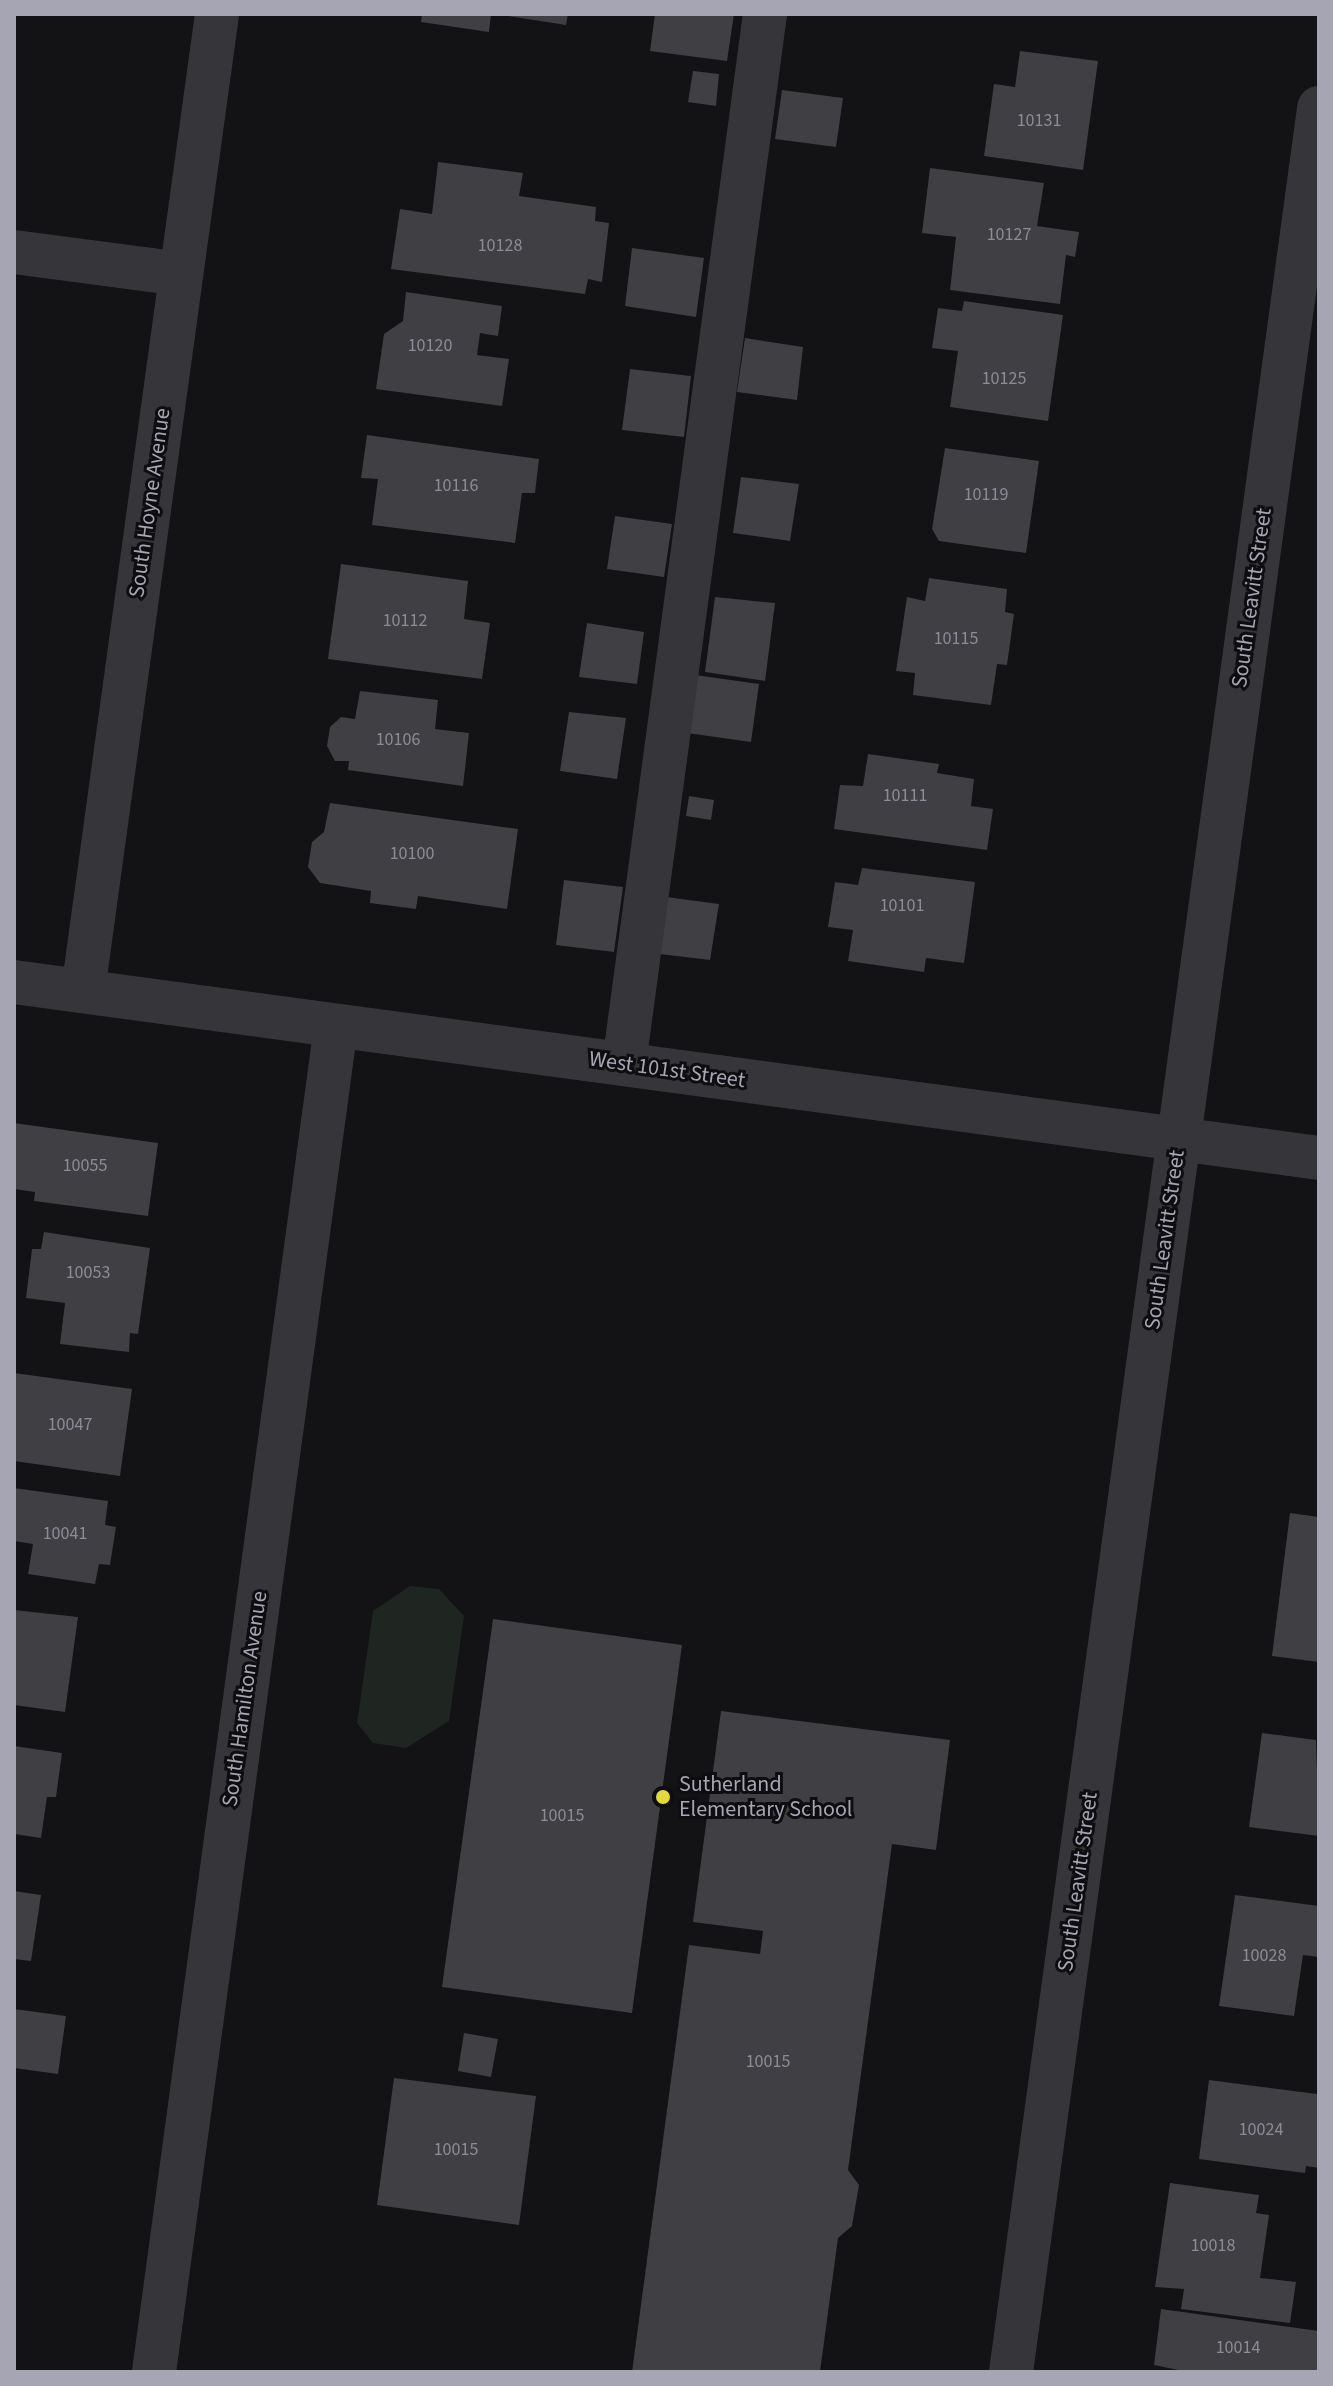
<!DOCTYPE html>
<html>
<head>
<meta charset="utf-8">
<style>
  body { margin:0 }
  #map { position:relative; width:1333px; height:2386px; overflow:hidden; background:#131214; font-family:"Source Sans 3",sans-serif }
  div>[style] { position:absolute }
  .green>* { inset:0; background:#1f2622 }
  .building>* { inset:0; background:#3f3f44 }
  .minor>* { height:44px; margin:-22px; padding:0 22px; transform-origin:22px; border-radius:22px; background:#36363a }
  .dots>* { width:22px; height:22px; translate:-50% -50%; box-sizing:border-box; border:4px solid #0e0d0f; border-radius:50% }
  span { translate:-50% -50%; white-space:nowrap; text-align:center; line-height:1.15; -webkit-text-stroke:6px #0e0d0f; paint-order:stroke }
  .number-label { font-size:18px; color:#8c8c97 }
  .number-label span { -webkit-text-stroke-width:0 }
  .street-label { font-size:22px; color:#a5a5b3 }
  .poi-label { font-size:22px; color:#a5a5b3 }
  .left { translate:0 -50%; text-align:left }
  .frame { position:absolute; inset:0; border:16px solid #a5a5b3; pointer-events:none }
</style>
</head>
<body>
<div id="map">
  <div class="green">
    <i style="clip-path:polygon(410px 1586px,439px 1589px,464px 1616px,449px 1721px,406px 1748px,373px 1743px,357px 1723px,373px 1611px)"></i>
  </div>
  <div class="building">
    <i style="clip-path:polygon(422px 14px,491px 14px,489px 32px,421px 22px)"></i>
    <i style="clip-path:polygon(496px 14px,568px 14px,566px 25px)"></i>
    <i style="clip-path:polygon(655px 14px,734px 14px,727px 61px,650px 51px)"></i>
    <i style="clip-path:polygon(1020px 51px,1098px 61px,1083px 170px,984px 156px,994px 84px,1015px 87px)"></i>
    <i style="clip-path:polygon(693px 71px,719px 74px,716px 106px,688px 102px)"></i>
    <i style="clip-path:polygon(782px 90px,843px 98px,836px 147px,775px 139px)"></i>
    <i style="clip-path:polygon(438px 162px,523px 173px,519px 196px,596px 207px,595px 221px,609px 223px,602px 282px,588px 279px,585px 294px,391px 269px,400px 209px,432px 214px)"></i>
    <i style="clip-path:polygon(930px 168px,1044px 183px,1037px 226px,1079px 232px,1075px 257px,1066px 255px,1060px 304px,950px 290px,956px 237px,922px 233px)"></i>
    <i style="clip-path:polygon(632px 248px,704px 258px,696px 317px,625px 306px)"></i>
    <i style="clip-path:polygon(406px 292px,502px 306px,498px 336px,480px 333px,477px 355px,509px 359px,502px 406px,376px 389px,384px 334px,403px 321px)"></i>
    <i style="clip-path:polygon(964px 301px,1063px 315px,1048px 421px,950px 407px,958px 351px,932px 348px,938px 308px,962px 311px)"></i>
    <i style="clip-path:polygon(745px 338px,803px 347px,797px 400px,737px 392px)"></i>
    <i style="clip-path:polygon(630px 369px,691px 376px,684px 437px,622px 430px)"></i>
    <i style="clip-path:polygon(367px 435px,539px 459px,535px 493px,522px 493px,515px 543px,372px 525px,378px 479px,361px 478px)"></i>
    <i style="clip-path:polygon(945px 448px,1039px 461px,1026px 553px,939px 541px,932px 529px)"></i>
    <i style="clip-path:polygon(741px 477px,799px 484px,790px 541px,733px 533px)"></i>
    <i style="clip-path:polygon(615px 516px,672px 524px,664px 577px,607px 569px)"></i>
    <i style="clip-path:polygon(341px 564px,468px 581px,464px 619px,490px 623px,482px 679px,328px 659px)"></i>
    <i style="clip-path:polygon(929px 578px,1007px 589px,1005px 612px,1014px 614px,1007px 665px,997px 664px,991px 705px,913px 695px,915px 673px,896px 671px,907px 597px,925px 601px)"></i>
    <i style="clip-path:polygon(715px 597px,775px 603px,765px 681px,705px 672px)"></i>
    <i style="clip-path:polygon(587px 623px,644px 632px,637px 684px,579px 677px)"></i>
    <i style="clip-path:polygon(695px 675px,759px 684px,751px 742px,687px 733px)"></i>
    <i style="clip-path:polygon(360px 691px,438px 700px,435px 729px,469px 733px,463px 786px,348px 770px,349px 761px,335px 761px,327px 746px,330px 727px,341px 717px,355px 719px)"></i>
    <i style="clip-path:polygon(569px 712px,626px 718px,617px 779px,560px 771px)"></i>
    <i style="clip-path:polygon(868px 754px,939px 764px,937px 773px,974px 779px,971px 806px,993px 809px,987px 850px,834px 829px,840px 785px,863px 786px)"></i>
    <i style="clip-path:polygon(689px 796px,714px 800px,711px 820px,686px 816px)"></i>
    <i style="clip-path:polygon(330px 803px,518px 829px,507px 909px,418px 896px,416px 909px,370px 903px,371px 891px,320px 883px,308px 867px,312px 842px,324px 832px)"></i>
    <i style="clip-path:polygon(862px 868px,975px 882px,964px 963px,926px 958px,924px 972px,848px 961px,853px 930px,828px 927px,835px 882px,858px 885px)"></i>
    <i style="clip-path:polygon(564px 880px,623px 887px,614px 952px,556px 945px)"></i>
    <i style="clip-path:polygon(666px 897px,719px 904px,710px 960px,660px 954px)"></i>
    <i style="clip-path:polygon(14px 1123px,158px 1143px,148px 1216px,34px 1201px,35px 1192px,14px 1189px)"></i>
    <i style="clip-path:polygon(44px 1232px,150px 1248px,138px 1334px,130px 1333px,129px 1352px,60px 1344px,65px 1303px,26px 1298px,32px 1249px,41px 1249px)"></i>
    <i style="clip-path:polygon(14px 1373px,132px 1389px,120px 1476px,14px 1461px)"></i>
    <i style="clip-path:polygon(14px 1488px,108px 1501px,105px 1525px,116px 1527px,110px 1565px,99px 1564px,95px 1584px,28px 1574px,33px 1544px,14px 1541px)"></i>
    <i style="clip-path:polygon(1290px 1513px,1319px 1517px,1319px 1662px,1272px 1656px)"></i>
    <i style="clip-path:polygon(14px 1610px,78px 1617px,65px 1712px,14px 1705px)"></i>
    <i style="clip-path:polygon(493px 1619px,682px 1645px,632px 2013px,442px 1987px)"></i>
    <i style="clip-path:polygon(721px 1711px,950px 1740px,936px 1850px,892px 1844px,848px 2170px,859px 2185px,852px 2226px,838px 2238px,820px 2372px,632px 2372px,689px 1945px,760px 1954px,763px 1931px,693px 1922px)"></i>
    <i style="clip-path:polygon(1262px 1733px,1316px 1740px,1319px 1836px,1249px 1827px)"></i>
    <i style="clip-path:polygon(14px 1746px,62px 1753px,56px 1797px,47px 1797px,41px 1838px,14px 1834px)"></i>
    <i style="clip-path:polygon(14px 1891px,41px 1895px,31px 1961px,14px 1959px)"></i>
    <i style="clip-path:polygon(1235px 1895px,1319px 1906px,1319px 1957px,1303px 1955px,1294px 2016px,1219px 2006px)"></i>
    <i style="clip-path:polygon(14px 2009px,66px 2016px,58px 2074px,14px 2068px)"></i>
    <i style="clip-path:polygon(464px 2033px,498px 2039px,491px 2077px,458px 2071px)"></i>
    <i style="clip-path:polygon(394px 2078px,536px 2096px,519px 2225px,377px 2205px)"></i>
    <i style="clip-path:polygon(1209px 2080px,1317px 2094px,1319px 2168px,1306px 2166px,1305px 2173px,1199px 2159px)"></i>
    <i style="clip-path:polygon(1170px 2183px,1259px 2195px,1256px 2213px,1269px 2215px,1260px 2278px,1296px 2282px,1290px 2323px,1181px 2309px,1184px 2289px,1155px 2287px)"></i>
    <i style="clip-path:polygon(1161px 2309px,1319px 2331px,1319px 2372px,1188px 2372px,1154px 2365px)"></i>
  </div>
  <div class="minor">
    <i style="left:14px;top:252px;width:168px;rotate:7.5deg"></i>
    <i style="left:14px;top:982px;width:1317px;rotate:7.68deg"></i>
    <i style="left:83px;top:991px;width:986px;rotate:-82.19deg"></i>
    <i style="left:624px;top:1064px;width:1059px;rotate:-82.35deg"></i>
    <i style="left:154px;top:2372px;width:1358px;rotate:-82.3deg"></i>
    <i style="left:1011px;top:2372px;width:2285px;rotate:-82.25deg"></i>
  </div>
  <div class="dots">
    <i style="left:663px;top:1797px;background:#e3d93b"></i>
  </div>
  <div class="number-label">
    <span style="left:1039px;top:121px">10131</span>
    <span style="left:1009px;top:235px">10127</span>
    <span style="left:500px;top:246px">10128</span>
    <span style="left:430px;top:346px">10120</span>
    <span style="left:1004px;top:379px">10125</span>
    <span style="left:456px;top:486px">10116</span>
    <span style="left:986px;top:495px">10119</span>
    <span style="left:405px;top:621px">10112</span>
    <span style="left:956px;top:639px">10115</span>
    <span style="left:398px;top:740px">10106</span>
    <span style="left:905px;top:796px">10111</span>
    <span style="left:412px;top:854px">10100</span>
    <span style="left:902px;top:906px">10101</span>
    <span style="left:85px;top:1166px">10055</span>
    <span style="left:88px;top:1273px">10053</span>
    <span style="left:70px;top:1425px">10047</span>
    <span style="left:65px;top:1534px">10041</span>
    <span style="left:562px;top:1816px">10015</span>
    <span style="left:1264px;top:1956px">10028</span>
    <span style="left:768px;top:2062px">10015</span>
    <span style="left:1261px;top:2130px">10024</span>
    <span style="left:456px;top:2150px">10015</span>
    <span style="left:1213px;top:2246px">10018</span>
    <span style="left:1238px;top:2348px">10014</span>
  </div>
  <div class="street-label">
    <span style="left:150px;top:503px;rotate:-82deg">South Hoyne Avenue</span>
    <span style="left:1252px;top:598px;rotate:-82deg">South Leavitt Street</span>
    <span style="left:667px;top:1070px;rotate:8deg">West 101st Street</span>
    <span style="left:1165px;top:1240px;rotate:-82deg">South Leavitt Street</span>
    <span style="left:245px;top:1699px;rotate:-82deg">South Hamilton Avenue</span>
    <span style="left:1078px;top:1882px;rotate:-82deg">South Leavitt Street</span>
  </div>
  <div class="poi-label">
    <span class="left" style="left:679px;top:1797px">Sutherland<br>Elementary School</span>
  </div>
  <div class="frame"></div>
</div>
</body>
</html>
